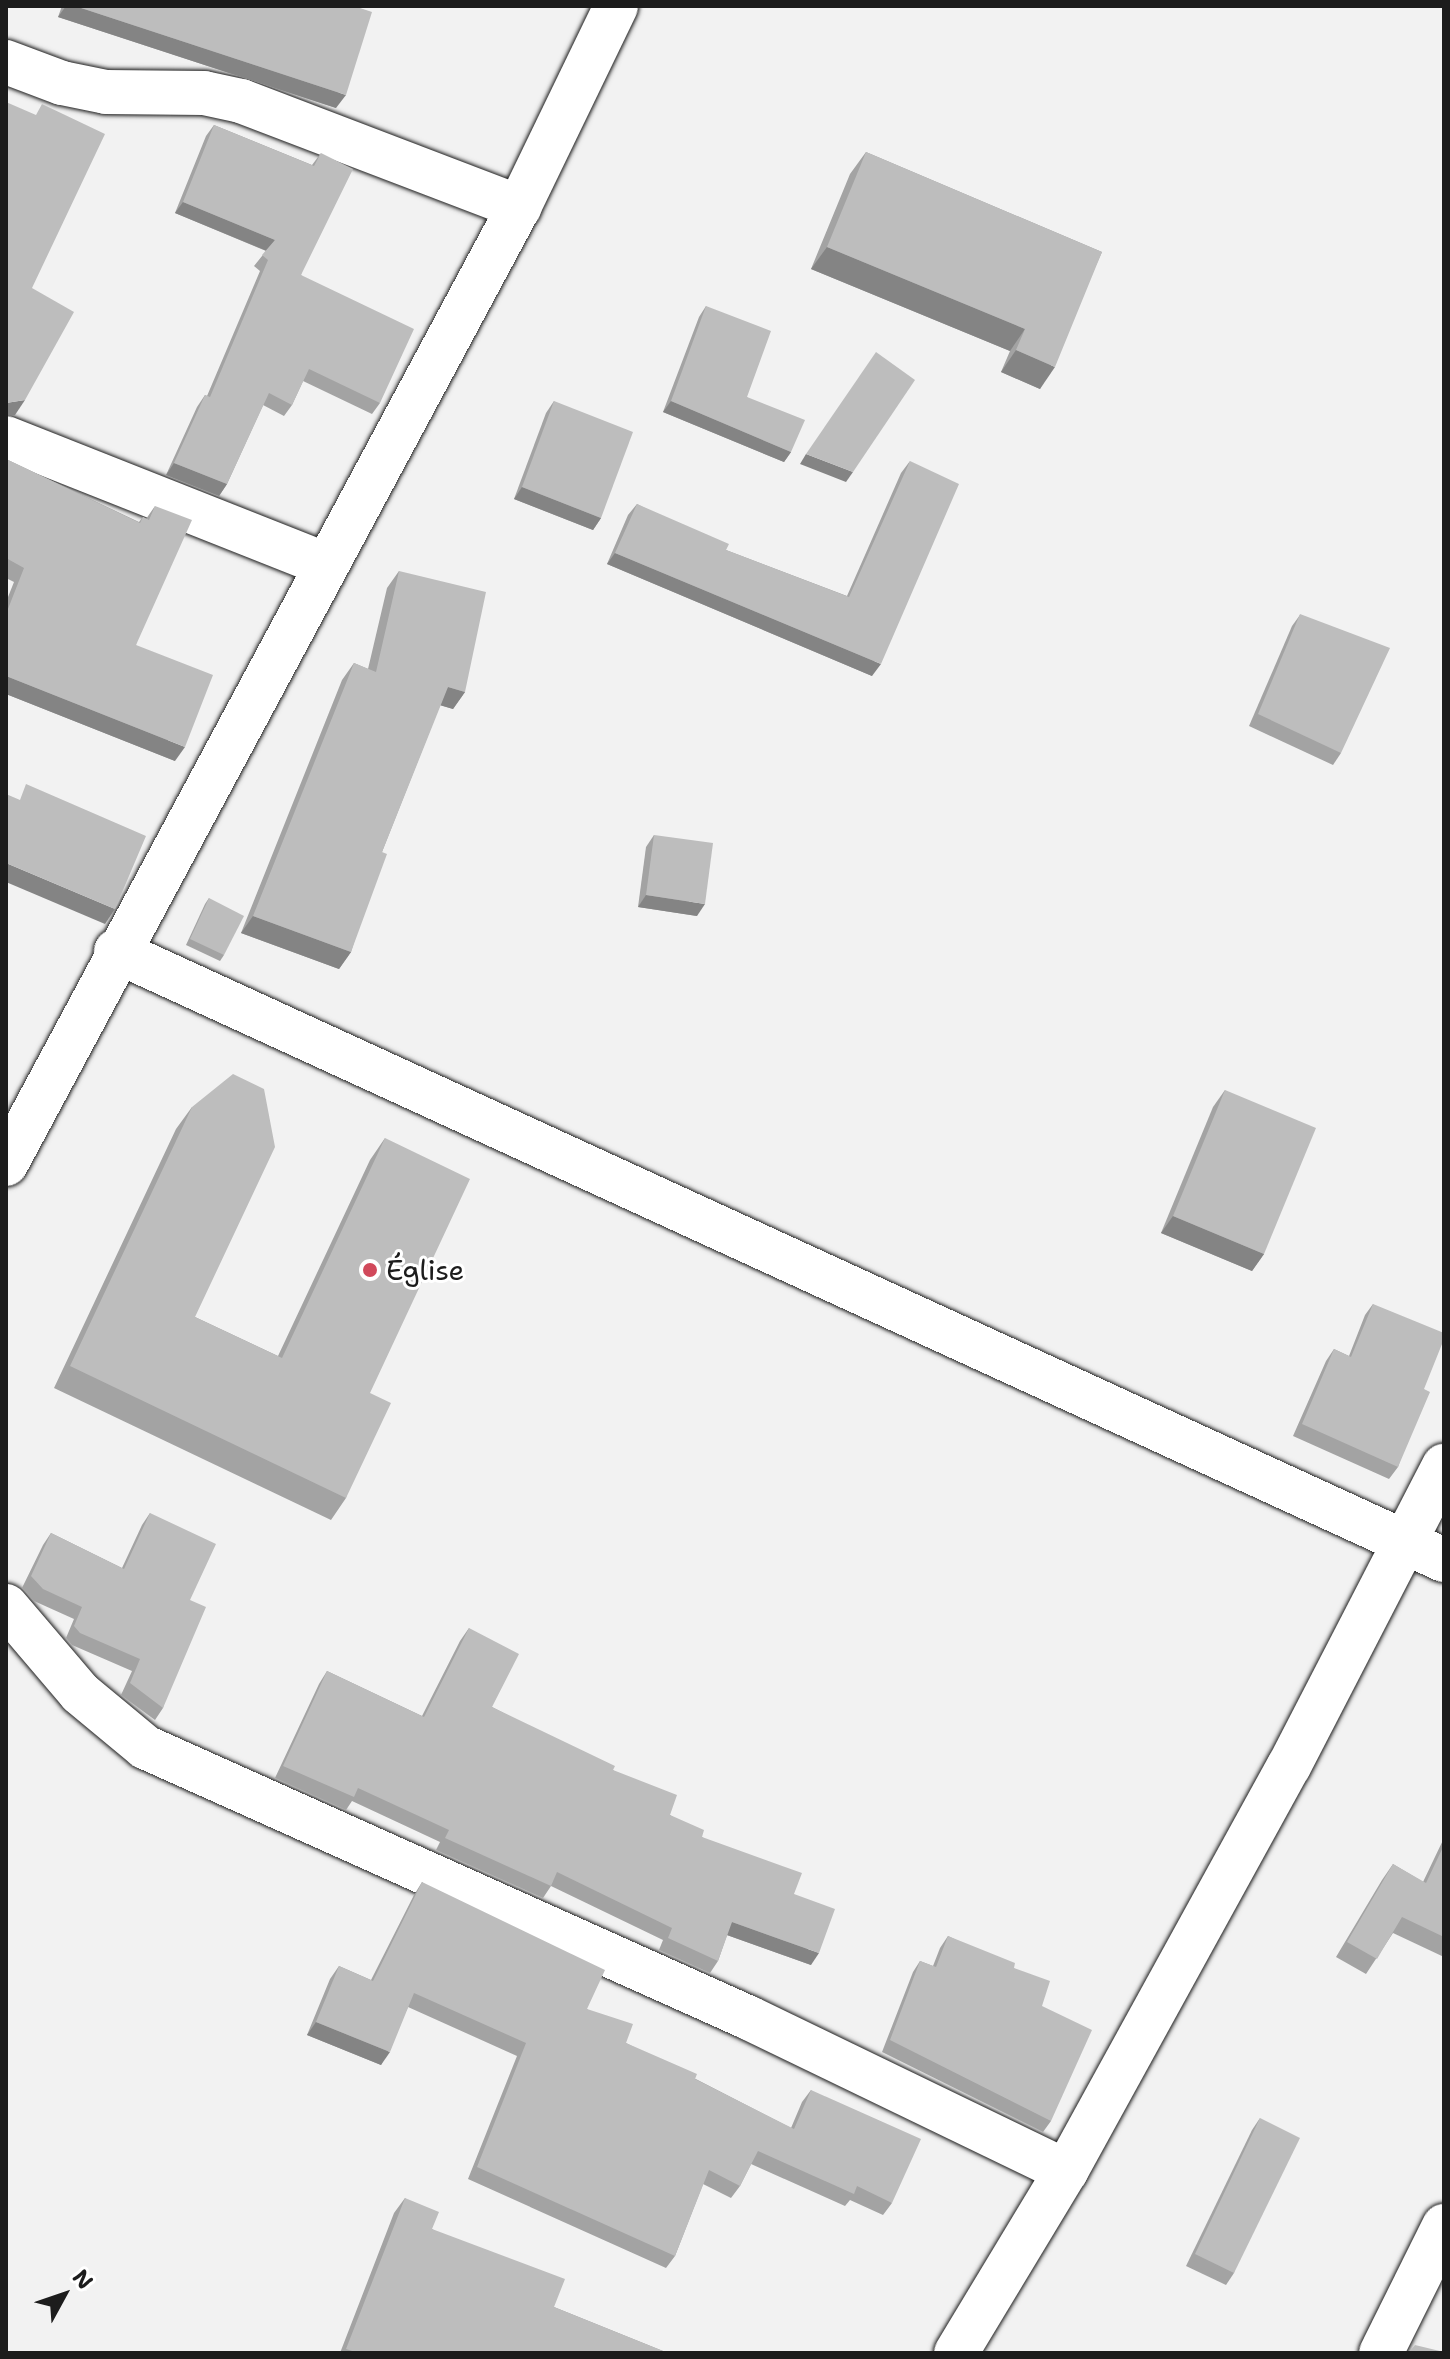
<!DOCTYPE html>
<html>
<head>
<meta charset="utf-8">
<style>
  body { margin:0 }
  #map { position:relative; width:1450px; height:2359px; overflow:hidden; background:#f2f2f2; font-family:"Shantell Sans",sans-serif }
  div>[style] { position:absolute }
  .roads { filter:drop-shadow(0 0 2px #1c1c1c) drop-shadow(0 0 2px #1c1c1c) }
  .minor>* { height:44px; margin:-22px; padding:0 22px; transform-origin:22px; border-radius:22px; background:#fff }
  .wall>* { inset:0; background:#a3a3a3 }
  .shaded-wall>* { inset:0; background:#848484 }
  .building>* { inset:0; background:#bdbdbd }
  .dots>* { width:22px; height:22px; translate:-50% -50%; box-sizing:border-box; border:4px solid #fff; border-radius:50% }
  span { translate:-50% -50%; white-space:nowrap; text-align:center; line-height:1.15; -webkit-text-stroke:6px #fff; paint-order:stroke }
  .poi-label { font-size:28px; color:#1c1c1c }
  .left { translate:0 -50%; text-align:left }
  .frame { position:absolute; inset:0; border:8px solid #1c1c1c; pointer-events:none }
  .north { position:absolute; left:24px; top:2255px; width:80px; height:80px; -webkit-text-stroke:6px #fff; paint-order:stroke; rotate:50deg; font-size:22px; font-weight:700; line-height:32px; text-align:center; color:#1c1c1c }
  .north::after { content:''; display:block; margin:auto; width:28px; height:36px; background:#1c1c1c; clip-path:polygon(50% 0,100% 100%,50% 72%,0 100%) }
</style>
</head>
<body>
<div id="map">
  <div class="roads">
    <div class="minor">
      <i style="left:6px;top:62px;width:60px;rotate:20.6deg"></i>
      <i style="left:62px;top:83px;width:45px;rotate:11.6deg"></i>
      <i style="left:106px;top:92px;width:98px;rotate:0.6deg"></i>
      <i style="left:204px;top:93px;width:38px;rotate:12deg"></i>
      <i style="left:241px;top:101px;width:298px;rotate:20.9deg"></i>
      <i style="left:6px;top:438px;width:344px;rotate:21.6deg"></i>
      <i style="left:116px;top:951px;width:1461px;rotate:24.64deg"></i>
      <i style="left:6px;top:1164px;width:1086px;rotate:-61.81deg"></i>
      <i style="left:519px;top:207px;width:223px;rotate:-64.2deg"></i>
      <i style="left:6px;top:1606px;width:114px;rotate:49.6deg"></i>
      <i style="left:80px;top:1693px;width:85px;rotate:39.7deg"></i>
      <i style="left:145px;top:1747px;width:662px;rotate:24.16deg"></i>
      <i style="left:749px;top:2018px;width:352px;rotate:25.8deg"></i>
      <i style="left:956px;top:2353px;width:213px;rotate:-58.9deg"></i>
      <i style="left:1066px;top:2171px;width:462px;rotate:-61.2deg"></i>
      <i style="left:1289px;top:1766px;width:338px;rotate:-62.7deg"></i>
      <i style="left:1381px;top:2353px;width:142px;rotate:-63.6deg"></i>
    </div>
  </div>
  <div class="wall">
    <i style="clip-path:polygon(62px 6px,354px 6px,336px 108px,58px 17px)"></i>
    <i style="clip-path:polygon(214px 125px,312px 165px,321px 153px,301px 275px,380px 403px,372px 414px,303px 381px,292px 405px,284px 416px,263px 405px,227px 484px,219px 496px,166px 475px,197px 407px,205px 395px,207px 396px,260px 271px,254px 266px,266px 251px,175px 213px,206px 136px)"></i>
    <i style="clip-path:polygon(866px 152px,1102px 252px,1040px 389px,1001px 372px,1010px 351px,811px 269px,850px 174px)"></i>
    <i style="clip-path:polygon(706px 306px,747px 397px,791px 452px,784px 462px,663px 412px,699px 317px)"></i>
    <i style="clip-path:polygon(554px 401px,601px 518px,593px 530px,514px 499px,546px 413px)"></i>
    <i style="clip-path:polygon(6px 459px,139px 522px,143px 517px,146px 519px,155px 506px,136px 645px,175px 761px,6px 694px,6px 602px,14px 582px,6px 578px)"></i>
    <i style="clip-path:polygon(910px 461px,872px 676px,607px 564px,628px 515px,637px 504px,726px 550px,847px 596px,901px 473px)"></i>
    <i style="clip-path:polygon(399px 571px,465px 692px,453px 709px,440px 705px,382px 852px,351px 952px,339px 969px,241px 933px,342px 680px,354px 663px,368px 669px,387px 588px)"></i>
    <i style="clip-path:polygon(1300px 615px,1341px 753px,1333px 765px,1249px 726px,1292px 626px)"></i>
    <i style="clip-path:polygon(654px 835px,697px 916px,638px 907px,646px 847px)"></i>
    <i style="clip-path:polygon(209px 898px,224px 955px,220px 961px,186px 945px,205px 904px)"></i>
    <i style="clip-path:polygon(1225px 1090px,1264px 1254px,1252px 1271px,1161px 1233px,1213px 1107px)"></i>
    <i style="clip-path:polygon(192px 1107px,195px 1317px,278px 1356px,370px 1160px,385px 1138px,370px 1393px,346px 1498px,331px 1520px,54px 1388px,176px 1129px)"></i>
    <i style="clip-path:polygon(1373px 1304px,1424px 1389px,1398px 1467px,1389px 1479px,1293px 1436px,1326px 1361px,1334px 1349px,1349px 1356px,1365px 1315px)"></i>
    <i style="clip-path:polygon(150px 1513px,190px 1600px,163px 1708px,155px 1720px,121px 1695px,132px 1671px,72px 1645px,66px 1638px,74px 1619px,34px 1601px,22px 1588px,43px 1545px,51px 1533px,122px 1568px,142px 1525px)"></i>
    <i style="clip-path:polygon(469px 1628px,492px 1707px,613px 1770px,670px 1815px,702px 1837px,794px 1894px,811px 1965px,727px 1935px,718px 1961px,710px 1973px,659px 1950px,663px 1940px,551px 1886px,543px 1898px,436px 1850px,440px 1842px,352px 1801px,346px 1810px,275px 1778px,319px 1684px,327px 1671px,422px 1716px,460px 1641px)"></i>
    <i style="clip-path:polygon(1444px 1838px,1444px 1957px,1393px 1933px,1366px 1974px,1336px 1957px,1382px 1880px,1393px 1864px,1423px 1882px)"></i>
    <i style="clip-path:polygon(422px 1882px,587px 2009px,626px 2043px,791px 2128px,802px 2102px,811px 2090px,892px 2203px,883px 2215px,850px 2200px,845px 2206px,751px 2164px,740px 2186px,731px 2198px,703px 2184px,675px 2256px,666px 2268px,468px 2179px,517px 2056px,408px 2007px,381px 2065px,307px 2035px,330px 1979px,339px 1966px,371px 1980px,414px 1895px)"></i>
    <i style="clip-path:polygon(948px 1936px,1014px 1968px,1042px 2006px,1051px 2121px,1043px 2132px,882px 2052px,913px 1972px,920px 1961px,933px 1966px,940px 1948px)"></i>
    <i style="clip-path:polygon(1260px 2118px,1234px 2273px,1226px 2285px,1186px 2266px,1252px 2130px)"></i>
    <i style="clip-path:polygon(405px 2198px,432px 2229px,554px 2307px,668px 2353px,340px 2353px,394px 2213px)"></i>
  </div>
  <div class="shaded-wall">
    <i style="clip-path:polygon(66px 6px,75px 6px,346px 95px,336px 108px,58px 17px)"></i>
    <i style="clip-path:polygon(183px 202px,275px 240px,267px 251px,175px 213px)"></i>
    <i style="clip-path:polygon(827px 247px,1025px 329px,1010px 351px,811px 269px)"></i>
    <i style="clip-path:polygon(1016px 350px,1055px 367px,1040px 389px,1001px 372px)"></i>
    <i style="clip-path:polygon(25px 400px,15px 415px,6px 416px,6px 403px)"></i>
    <i style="clip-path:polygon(671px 401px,791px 452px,784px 462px,663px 412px)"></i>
    <i style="clip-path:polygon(806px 454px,853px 472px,846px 482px,800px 464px)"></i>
    <i style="clip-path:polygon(174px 463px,227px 484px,219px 496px,166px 475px)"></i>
    <i style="clip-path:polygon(522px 487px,601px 518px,593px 530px,514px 499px)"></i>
    <i style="clip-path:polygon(615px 553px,881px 664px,872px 676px,607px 564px)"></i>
    <i style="clip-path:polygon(6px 676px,185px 747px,175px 761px,6px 694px)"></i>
    <i style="clip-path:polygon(448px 687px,465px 692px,453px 709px,436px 704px)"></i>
    <i style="clip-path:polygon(6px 863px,115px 909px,105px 924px,6px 882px)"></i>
    <i style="clip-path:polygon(646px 895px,705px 904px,697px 916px,638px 907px)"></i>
    <i style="clip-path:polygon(253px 916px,351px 952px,339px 969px,241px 933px)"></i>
    <i style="clip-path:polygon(1173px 1216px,1264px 1254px,1252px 1271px,1161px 1233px)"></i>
    <i style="clip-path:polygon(732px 1922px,819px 1953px,811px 1965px,724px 1934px)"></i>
    <i style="clip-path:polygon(316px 2022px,390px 2052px,381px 2065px,307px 2035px)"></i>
  </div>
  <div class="building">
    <i style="clip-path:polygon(75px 6px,354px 6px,372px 12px,346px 95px)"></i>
    <i style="clip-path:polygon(6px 102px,36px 115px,42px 104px,105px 134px,32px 288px,74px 312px,25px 400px,6px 403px)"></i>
    <i style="clip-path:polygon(214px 125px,314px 166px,321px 153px,353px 169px,301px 275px,414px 329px,380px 403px,309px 369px,292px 405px,269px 393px,227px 484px,174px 463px,205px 395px,210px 397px,268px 260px,262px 255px,275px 240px,183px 202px)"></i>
    <i style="clip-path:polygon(866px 152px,1102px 252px,1055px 367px,1016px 350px,1025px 329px,827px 247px)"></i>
    <i style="clip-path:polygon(706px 306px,771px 331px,747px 397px,805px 420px,791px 452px,671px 401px)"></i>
    <i style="clip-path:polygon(876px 352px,915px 380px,853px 472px,806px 454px)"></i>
    <i style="clip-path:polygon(554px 401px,633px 432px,601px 518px,522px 487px)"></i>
    <i style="clip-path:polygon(6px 459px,140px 523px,143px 517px,149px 520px,155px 506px,192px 520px,136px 645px,213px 675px,185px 747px,6px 676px,6px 614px,24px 568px,6px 558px)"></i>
    <i style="clip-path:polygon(910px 461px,959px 484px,881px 664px,615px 553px,637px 504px,729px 544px,726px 550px,849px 597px)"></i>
    <i style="clip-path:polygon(399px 571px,486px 592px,465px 692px,448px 687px,382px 852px,387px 854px,351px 952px,253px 916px,354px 663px,376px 672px)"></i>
    <i style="clip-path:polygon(1300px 614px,1390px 648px,1341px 753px,1258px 714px)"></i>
    <i style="clip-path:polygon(26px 784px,146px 836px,115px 909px,6px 863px,6px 794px,20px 800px)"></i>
    <i style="clip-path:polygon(654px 835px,713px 843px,705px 904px,646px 895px)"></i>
    <i style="clip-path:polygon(209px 898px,244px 916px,224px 955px,190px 939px)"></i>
    <i style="clip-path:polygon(233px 1074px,264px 1089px,275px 1147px,195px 1317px,282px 1358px,385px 1138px,470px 1179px,370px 1393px,391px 1403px,346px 1498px,70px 1366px,192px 1107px)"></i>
    <i style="clip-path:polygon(1225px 1090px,1316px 1128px,1264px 1254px,1173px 1216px)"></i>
    <i style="clip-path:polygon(1373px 1304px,1444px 1333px,1444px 1339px,1424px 1389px,1430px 1392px,1398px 1467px,1302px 1424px,1334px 1349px,1351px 1357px)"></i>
    <i style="clip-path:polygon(150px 1513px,216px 1544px,190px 1600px,206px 1607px,163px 1708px,130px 1683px,140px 1659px,80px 1633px,74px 1626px,82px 1607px,43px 1589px,31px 1576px,51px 1533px,124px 1569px)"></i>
    <i style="clip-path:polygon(469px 1628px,519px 1654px,492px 1707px,615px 1766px,613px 1770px,677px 1795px,670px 1815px,704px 1830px,702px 1837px,802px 1873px,794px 1894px,835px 1909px,819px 1953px,732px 1922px,718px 1961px,668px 1938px,672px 1928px,557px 1872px,551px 1886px,445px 1838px,449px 1830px,358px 1788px,354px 1797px,283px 1766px,327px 1671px,424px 1717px)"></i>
    <i style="clip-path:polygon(1444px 1845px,1444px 1937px,1402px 1917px,1377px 1959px,1347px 1942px,1393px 1864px,1426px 1883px)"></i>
    <i style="clip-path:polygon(422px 1882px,605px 1970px,587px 2009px,633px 2024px,626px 2043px,697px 2074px,695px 2079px,794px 2129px,811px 2090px,921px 2139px,892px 2203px,857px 2186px,854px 2194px,758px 2151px,740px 2186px,709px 2170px,675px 2256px,477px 2167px,526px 2043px,414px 1993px,390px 2052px,316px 2022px,339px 1966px,373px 1981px)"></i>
    <i style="clip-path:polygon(948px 1936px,1015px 1963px,1014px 1968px,1050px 1981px,1042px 2006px,1092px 2030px,1051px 2121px,890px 2040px,920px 1961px,936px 1967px)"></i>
    <i style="clip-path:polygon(1260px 2118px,1300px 2138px,1234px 2273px,1195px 2254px)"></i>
    <i style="clip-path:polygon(405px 2198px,439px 2212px,432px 2229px,565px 2279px,554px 2307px,668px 2353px,351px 2353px,352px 2351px,346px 2349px)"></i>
    <i style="clip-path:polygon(1415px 2345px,1444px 2352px,1444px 2353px,1408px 2353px)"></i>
  </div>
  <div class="dots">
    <i style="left:370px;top:1270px;background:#d1495b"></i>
  </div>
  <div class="poi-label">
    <span class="left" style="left:386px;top:1270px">Église</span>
  </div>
  <div class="frame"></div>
  <div class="north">N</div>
</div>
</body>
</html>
